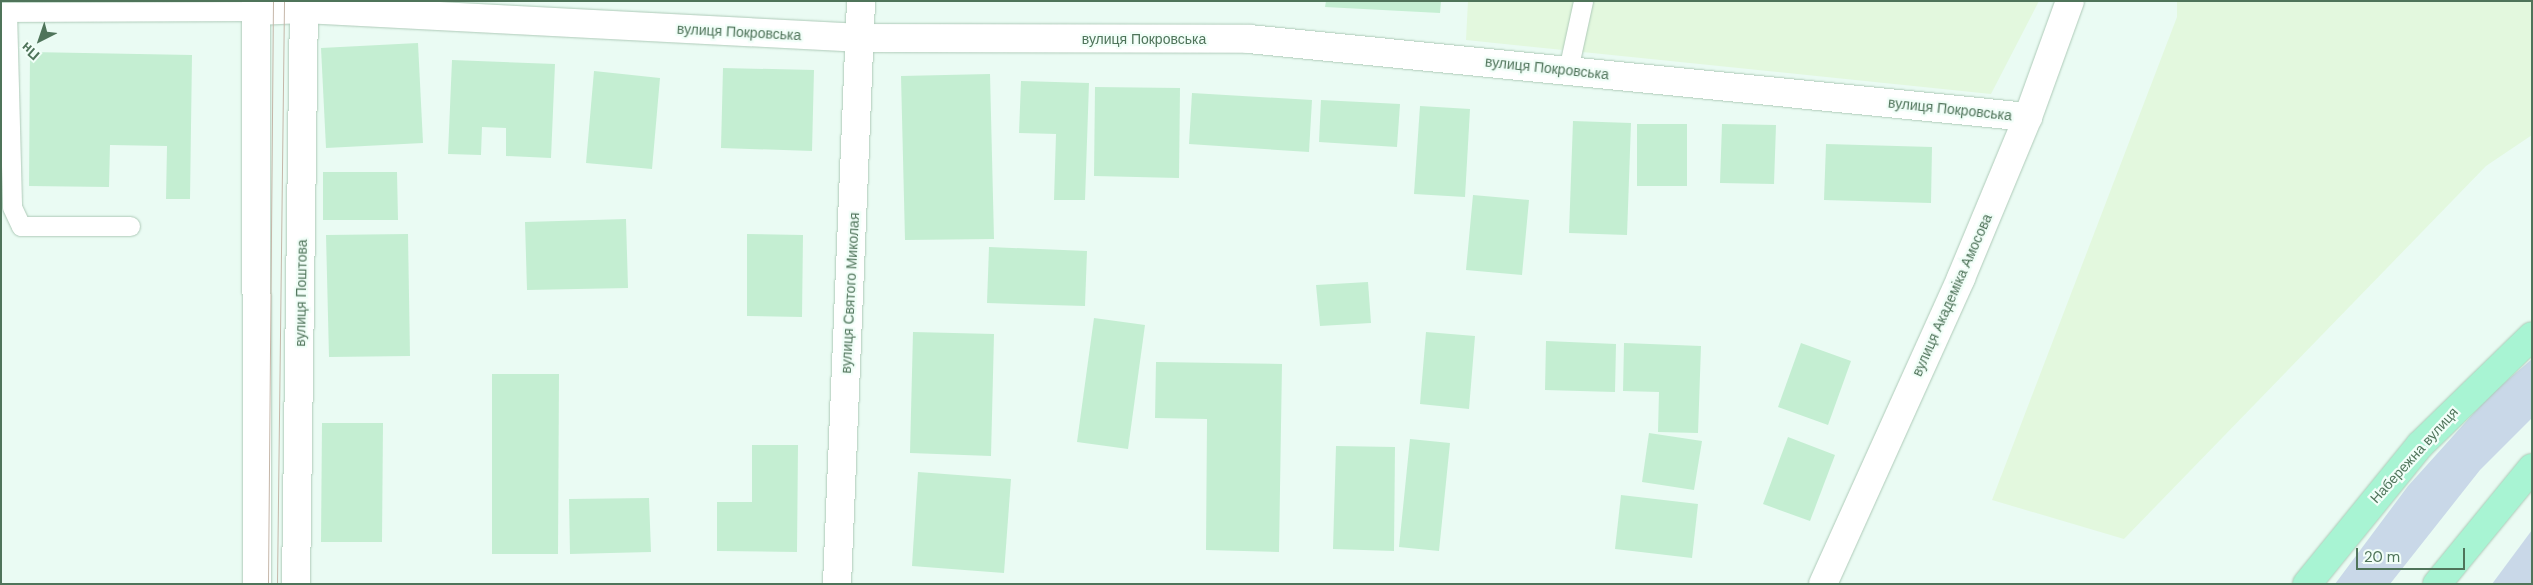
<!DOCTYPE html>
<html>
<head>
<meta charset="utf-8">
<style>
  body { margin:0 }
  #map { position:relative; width:2533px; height:585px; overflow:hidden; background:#eafbf3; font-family:"DM Sans",sans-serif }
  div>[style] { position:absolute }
  .medical>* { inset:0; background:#e3f8de }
  .green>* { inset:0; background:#c9d8e8 }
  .building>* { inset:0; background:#c4eed2 }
  .roads { filter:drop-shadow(0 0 1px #aecab8) drop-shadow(0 0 1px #aecab8) }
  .lane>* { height:19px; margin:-9.5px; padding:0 9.5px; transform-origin:9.5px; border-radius:9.5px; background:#fff }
  .street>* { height:28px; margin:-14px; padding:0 14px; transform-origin:14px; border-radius:14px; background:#fff }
  .secondary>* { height:28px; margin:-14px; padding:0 14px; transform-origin:14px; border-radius:14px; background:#fff }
  .primary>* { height:28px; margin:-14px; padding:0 14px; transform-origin:14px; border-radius:14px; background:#a8f4d3 }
  .tram>* { height:1px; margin:-0.5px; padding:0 0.5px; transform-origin:0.5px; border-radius:0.5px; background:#c5b6a8 }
  span { translate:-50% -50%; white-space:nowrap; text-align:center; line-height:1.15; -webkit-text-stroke:4.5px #f1fef8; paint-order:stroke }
  .street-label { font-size:14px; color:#4f745a }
  .frame { position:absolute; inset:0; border:2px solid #4f745a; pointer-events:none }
  .north { position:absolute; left:15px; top:15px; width:50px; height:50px; -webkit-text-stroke:4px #f1fef8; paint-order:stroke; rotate:221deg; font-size:14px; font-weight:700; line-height:20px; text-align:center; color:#4f745a }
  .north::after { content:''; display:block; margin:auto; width:18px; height:22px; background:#4f745a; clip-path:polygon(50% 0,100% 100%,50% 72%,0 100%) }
  .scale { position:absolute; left:2356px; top:548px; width:109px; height:22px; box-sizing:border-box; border:2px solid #4f745a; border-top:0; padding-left:6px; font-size:15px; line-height:18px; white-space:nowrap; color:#4f745a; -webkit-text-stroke:4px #f1fef8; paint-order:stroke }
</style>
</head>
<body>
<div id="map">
  <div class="medical">
    <i style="clip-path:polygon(1468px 1px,2039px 1px,1991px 94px,1466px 40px)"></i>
    <i style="clip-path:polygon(2177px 1px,2532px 1px,2532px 135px,2486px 166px,2124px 539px,1992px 500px,2177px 17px)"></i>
  </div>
  <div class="green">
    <i style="clip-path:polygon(2532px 359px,2532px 418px,2480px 470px,2390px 584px,2335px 584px,2408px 486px,2490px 395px)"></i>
    <i style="clip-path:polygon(2532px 530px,2532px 584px,2492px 584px)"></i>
  </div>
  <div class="building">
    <i style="clip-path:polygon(1326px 1px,1441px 1px,1440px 13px,1325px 7px)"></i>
    <i style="clip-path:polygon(418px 43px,423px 143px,326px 148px,321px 48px)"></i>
    <i style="clip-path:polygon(30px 52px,192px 55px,190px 199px,166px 199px,167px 146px,110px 145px,109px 187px,29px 186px)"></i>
    <i style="clip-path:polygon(452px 60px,555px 64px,551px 158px,506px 156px,506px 128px,482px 127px,481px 155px,448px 154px)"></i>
    <i style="clip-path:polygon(723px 68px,814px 70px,812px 151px,721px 148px)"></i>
    <i style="clip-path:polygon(594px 71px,660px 78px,652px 169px,586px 163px)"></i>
    <i style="clip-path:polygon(990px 74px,994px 239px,905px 240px,901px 76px)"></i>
    <i style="clip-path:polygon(1021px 81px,1089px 83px,1085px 200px,1054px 200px,1056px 134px,1019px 133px)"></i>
    <i style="clip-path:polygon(1095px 87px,1180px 88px,1179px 178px,1094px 176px)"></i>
    <i style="clip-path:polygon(1192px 93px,1312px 100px,1309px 152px,1189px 144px)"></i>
    <i style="clip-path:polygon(1321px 100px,1400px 104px,1397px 147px,1319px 142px)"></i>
    <i style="clip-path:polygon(1420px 106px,1470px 109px,1465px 197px,1414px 194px)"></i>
    <i style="clip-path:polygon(1573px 121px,1631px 123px,1627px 235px,1569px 233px)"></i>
    <i style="clip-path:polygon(1637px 124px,1687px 124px,1687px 186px,1637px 186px)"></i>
    <i style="clip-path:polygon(1722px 124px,1776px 125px,1774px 184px,1720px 183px)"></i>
    <i style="clip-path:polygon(1826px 144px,1932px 147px,1931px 203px,1824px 200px)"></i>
    <i style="clip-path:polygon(323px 172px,397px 172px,398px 220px,323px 220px)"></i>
    <i style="clip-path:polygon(1473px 195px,1529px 200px,1522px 275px,1466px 270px)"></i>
    <i style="clip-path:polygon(626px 219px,628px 288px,527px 290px,525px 222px)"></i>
    <i style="clip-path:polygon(408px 234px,410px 356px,329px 357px,326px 235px)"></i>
    <i style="clip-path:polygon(747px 234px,803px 235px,802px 317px,747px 316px)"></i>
    <i style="clip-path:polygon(989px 247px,1087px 251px,1085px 306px,987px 303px)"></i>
    <i style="clip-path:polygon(1368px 282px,1371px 323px,1320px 326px,1316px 285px)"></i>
    <i style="clip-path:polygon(1094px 318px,1145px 325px,1128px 449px,1077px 442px)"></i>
    <i style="clip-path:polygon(913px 332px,994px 334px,991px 456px,910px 453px)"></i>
    <i style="clip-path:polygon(1426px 332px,1475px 336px,1469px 409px,1420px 404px)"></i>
    <i style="clip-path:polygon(1546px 341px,1616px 344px,1615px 392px,1545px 390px)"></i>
    <i style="clip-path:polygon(1624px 343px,1701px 346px,1698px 433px,1658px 432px,1659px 392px,1623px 391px)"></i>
    <i style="clip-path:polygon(1801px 343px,1851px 361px,1828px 425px,1778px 407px)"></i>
    <i style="clip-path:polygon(1156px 362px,1282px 364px,1279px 552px,1206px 550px,1207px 419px,1155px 418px)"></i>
    <i style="clip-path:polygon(492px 374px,559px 374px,558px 554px,492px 554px)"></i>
    <i style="clip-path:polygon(322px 423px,383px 423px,382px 542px,321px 542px)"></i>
    <i style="clip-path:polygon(1649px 433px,1702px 441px,1694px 490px,1642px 482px)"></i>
    <i style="clip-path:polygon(1788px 437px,1835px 455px,1810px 521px,1763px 504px)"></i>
    <i style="clip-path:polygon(1410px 439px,1450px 443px,1439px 551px,1399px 547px)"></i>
    <i style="clip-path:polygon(752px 445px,798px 445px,797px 552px,717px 551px,717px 502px,752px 502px)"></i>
    <i style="clip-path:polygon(1336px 446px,1395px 447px,1394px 551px,1333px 549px)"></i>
    <i style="clip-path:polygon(918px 472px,1011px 479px,1004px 573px,912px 566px)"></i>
    <i style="clip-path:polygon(1621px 495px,1698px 504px,1692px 558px,1615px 549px)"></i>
    <i style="clip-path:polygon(649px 498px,651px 552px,570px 554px,569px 499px)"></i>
  </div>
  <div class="roads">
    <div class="lane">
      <i style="left:1px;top:12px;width:255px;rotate:-0.2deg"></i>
      <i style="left:7px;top:12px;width:195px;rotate:88.5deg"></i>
      <i style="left:12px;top:207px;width:21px;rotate:65deg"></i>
      <i style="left:21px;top:226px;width:109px"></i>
      <i style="left:1568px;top:70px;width:71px;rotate:-77.7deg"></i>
    </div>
    <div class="street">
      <i style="left:256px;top:1px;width:583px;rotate:89.9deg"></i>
      <i style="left:256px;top:11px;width:48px;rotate:-2.4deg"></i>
      <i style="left:304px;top:9px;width:559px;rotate:2.98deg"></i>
      <i style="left:862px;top:38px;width:387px;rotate:0.1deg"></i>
      <i style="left:1249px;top:39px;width:783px;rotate:5.72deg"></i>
      <i style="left:296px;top:584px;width:583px;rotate:-89.21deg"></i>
      <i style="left:1823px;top:584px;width:336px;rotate:-65.7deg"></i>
      <i style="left:1961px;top:278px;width:174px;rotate:-67.4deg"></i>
      <i style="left:2028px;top:117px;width:123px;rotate:-70.1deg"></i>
    </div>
    <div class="secondary">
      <i style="left:837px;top:584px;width:583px;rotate:-87.64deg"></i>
    </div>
    <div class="primary">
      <i style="left:2307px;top:584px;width:179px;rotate:-50.9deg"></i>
      <i style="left:2420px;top:445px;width:156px;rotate:-44.2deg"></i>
      <i style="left:2437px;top:584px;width:150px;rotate:-50.7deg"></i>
    </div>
  </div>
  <div class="tram">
    <i style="left:268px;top:584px;width:583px;rotate:-89.51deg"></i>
    <i style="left:277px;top:584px;width:583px;rotate:-89.31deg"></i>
  </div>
  <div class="street-label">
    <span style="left:739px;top:32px;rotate:3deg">вулиця Покровська</span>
    <span style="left:1144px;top:39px">вулиця Покровська</span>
    <span style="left:1547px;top:68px;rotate:6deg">вулиця Покровська</span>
    <span style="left:1950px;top:109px;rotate:6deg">вулиця Покровська</span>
    <span style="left:301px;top:293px;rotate:-89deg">вулиця Поштова</span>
    <span style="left:850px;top:293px;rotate:-87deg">вулиця Святого Миколая</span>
    <span style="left:1952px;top:295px;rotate:-66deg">вулиця Академіка Амосова</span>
    <span style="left:2414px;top:455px;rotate:-48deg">Набережна вулиця</span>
  </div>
  <div class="frame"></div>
  <div class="north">Пн</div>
  <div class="scale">20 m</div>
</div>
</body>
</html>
